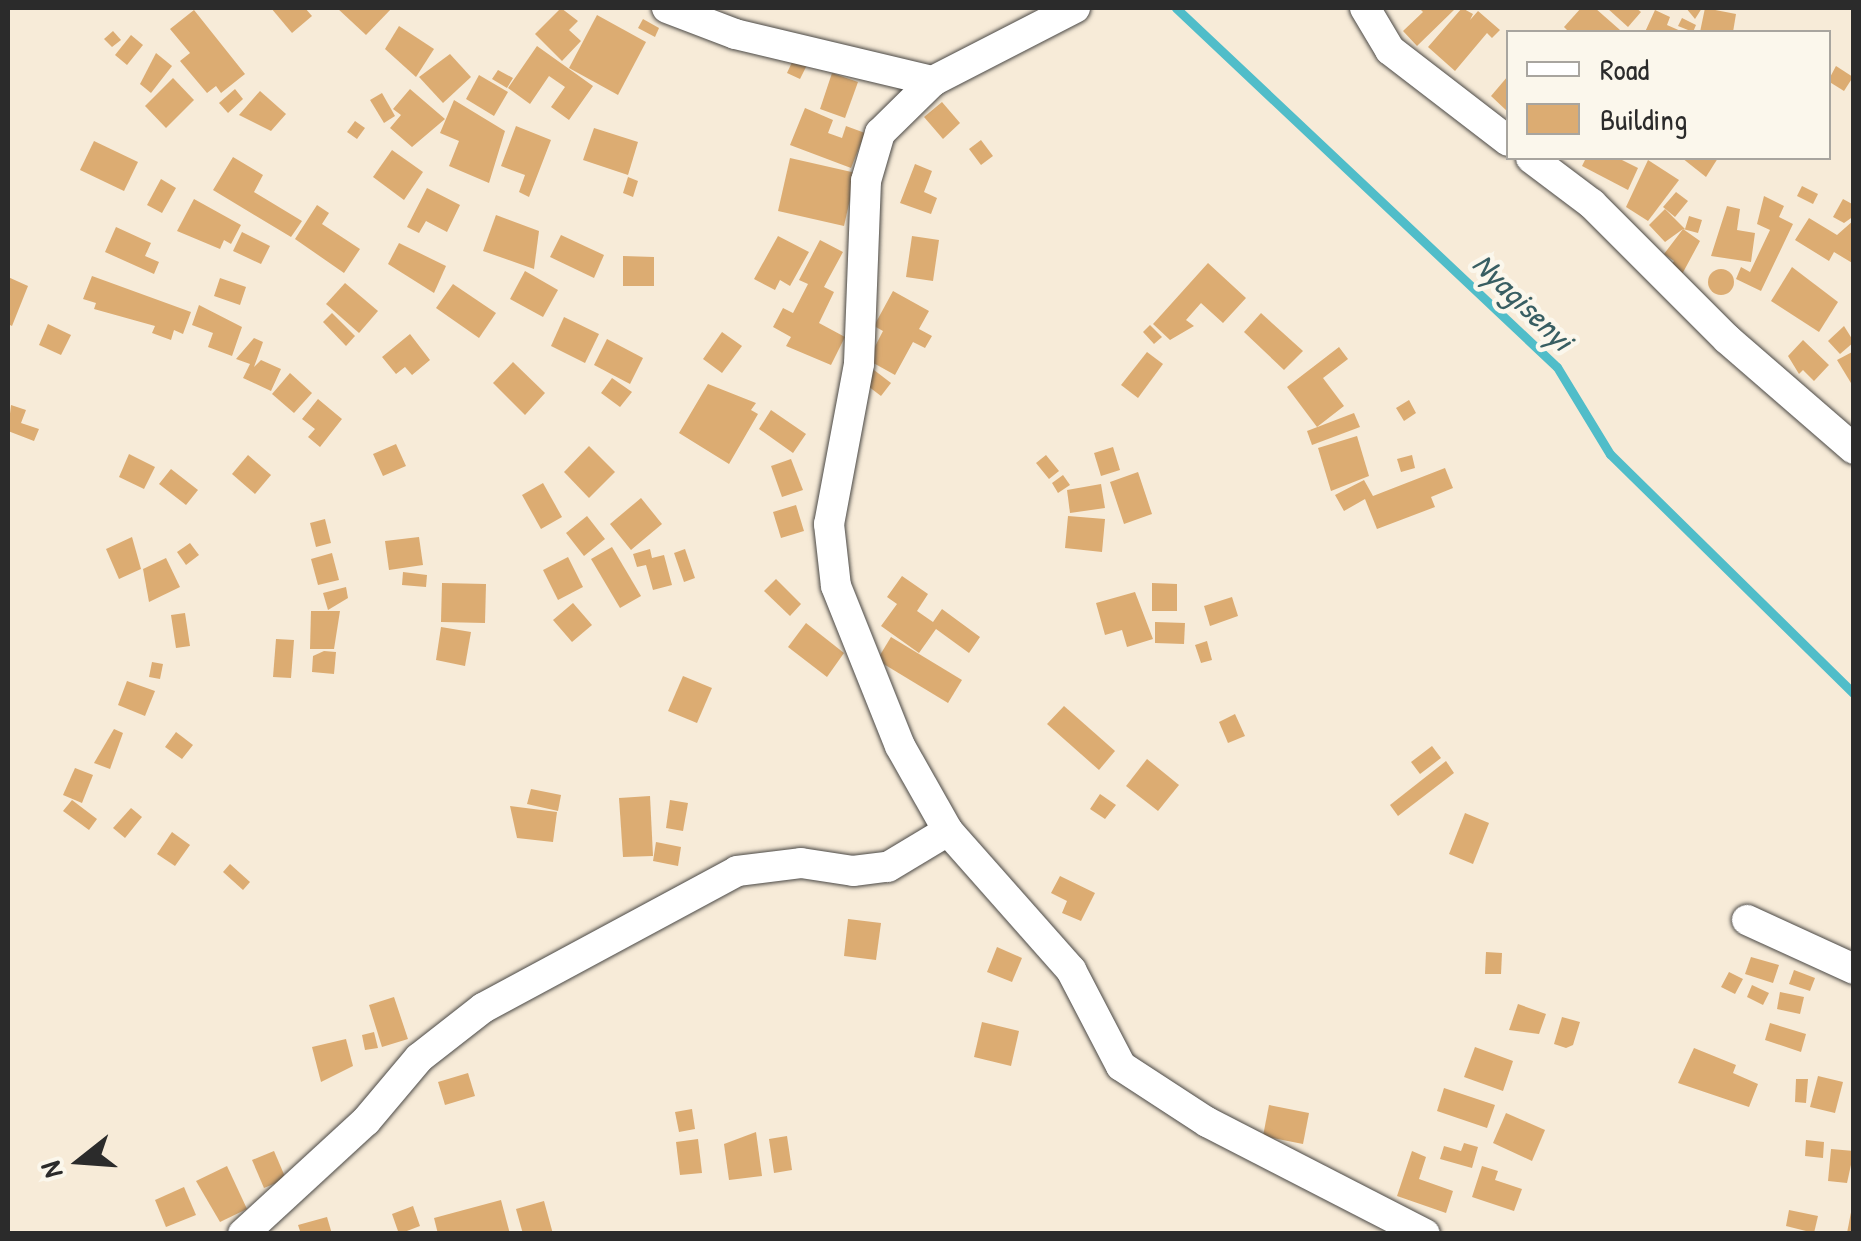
<!DOCTYPE html>
<html>
<head>
<meta charset="utf-8">
<style>
  body { margin:0 }
  #map { position:relative; width:1861px; height:1241px; overflow:hidden; background:#f7ebd8; font-family:"Patrick Hand",sans-serif }
  div>[style] { position:absolute }
  .stream>* { height:9px; margin:-4.5px; padding:0 4.5px; transform-origin:4.5px; border-radius:4.5px; background:#50bdc9 }
  .building>* { inset:0; background:#dcac72 }
  .round { border-radius:50% }
  .roads { filter:drop-shadow(0 0 2px #4a4845) drop-shadow(0 0 2px #4a4845) }
  .street>* { height:30px; margin:-15px; padding:0 15px; transform-origin:15px; border-radius:15px; background:#fff }
  span { translate:-50% -50%; white-space:nowrap; text-align:center; line-height:1.15; -webkit-text-stroke:9px #fbf7ec; paint-order:stroke }
  .water-label { font-size:32px; color:#385e62; font-style:italic }
  .frame { position:absolute; inset:0; border:10px solid #2b2b2b; pointer-events:none }
  .legend { position:absolute; left:1506px; top:30px; width:325px; height:130px; box-sizing:border-box; background:#fbf7ec; border:2px solid #a8a59f; margin:0; padding:12px 18px; list-style:none; font-size:30px; color:#2b2b2b }
  .legend li { display:flex; align-items:center; gap:20px; height:50px }
  .legend b { width:50px; border:2px solid #a8a59f }
  .north { position:absolute; left:30px; top:1111px; width:100px; height:100px; -webkit-text-stroke:8px #fbf7ec; paint-order:stroke; rotate:253deg; font-size:28px; font-weight:700; line-height:40px; text-align:center; color:#2b2b2b }
  .north::after { content:''; display:block; margin:auto; width:35px; height:45px; background:#2b2b2b; clip-path:polygon(50% 0,100% 100%,50% 72%,0 100%) }
</style>
</head>
<body>
<div id="map">
  <div class="stream">
    <i style="left:1176px;top:8px;width:523px;rotate:43.3deg"></i>
    <i style="left:1557px;top:367px;width:102px;rotate:58.7deg"></i>
    <i style="left:1610px;top:454px;width:342px;rotate:44.5deg"></i>
  </div>
  <div class="building">
    <i style="clip-path:polygon(271px 8px,305px 8px,312px 16px,292px 33px)"></i>
    <i style="clip-path:polygon(337px 8px,392px 8px,366px 35px)"></i>
    <i style="clip-path:polygon(561px 8px,578px 21px,569px 30px,581px 41px,562px 61px,535px 34px)"></i>
    <i style="clip-path:polygon(1419px 8px,1456px 8px,1417px 46px,1403px 31px,1423px 12px)"></i>
    <i style="clip-path:polygon(1462px 8px,1473px 14px,1470px 20px,1478px 11px,1500px 30px,1492px 38px,1487px 33px,1455px 71px,1428px 47px)"></i>
    <i style="clip-path:polygon(1581px 8px,1595px 8px,1620px 30px,1569px 32px,1564px 27px)"></i>
    <i style="clip-path:polygon(1607px 8px,1636px 8px,1641px 12px,1628px 27px)"></i>
    <i style="clip-path:polygon(1686px 8px,1702px 8px,1695px 19px)"></i>
    <i style="clip-path:polygon(1705px 8px,1736px 14px,1733px 32px,1700px 32px)"></i>
    <i style="clip-path:polygon(194px 10px,245px 74px,221px 93px,216px 86px,207px 93px,180px 61px,190px 53px,170px 29px)"></i>
    <i style="clip-path:polygon(1655px 10px,1670px 17px,1667px 25px,1683px 32px,1645px 32px)"></i>
    <i style="clip-path:polygon(597px 15px,646px 42px,618px 95px,569px 68px)"></i>
    <i style="clip-path:polygon(1682px 18px,1696px 25px,1693px 32px,1678px 26px)"></i>
    <i style="clip-path:polygon(643px 19px,659px 28px,655px 37px,638px 28px)"></i>
    <i style="clip-path:polygon(399px 26px,434px 49px,416px 77px,385px 49px)"></i>
    <i style="clip-path:polygon(113px 31px,121px 40px,112px 47px,104px 39px)"></i>
    <i style="clip-path:polygon(131px 35px,143px 45px,127px 65px,115px 55px)"></i>
    <i style="clip-path:polygon(537px 46px,593px 86px,569px 120px,551px 107px,565px 87px,549px 76px,530px 104px,508px 88px)"></i>
    <i style="clip-path:polygon(156px 53px,172px 66px,151px 93px,140px 84px)"></i>
    <i style="clip-path:polygon(450px 54px,471px 77px,443px 103px,419px 77px)"></i>
    <i style="clip-path:polygon(794px 58px,807px 65px,800px 79px,787px 73px)"></i>
    <i style="clip-path:polygon(1836px 66px,1853px 77px,1844px 91px,1828px 81px)"></i>
    <i style="clip-path:polygon(498px 70px,513px 78px,507px 88px,492px 79px)"></i>
    <i style="clip-path:polygon(832px 73px,858px 82px,845px 118px,820px 109px)"></i>
    <i style="clip-path:polygon(479px 75px,508px 92px,494px 116px,466px 99px)"></i>
    <i style="clip-path:polygon(1508px 76px,1508px 112px,1491px 96px)"></i>
    <i style="clip-path:polygon(173px 78px,194px 100px,166px 128px,145px 106px)"></i>
    <i style="clip-path:polygon(235px 89px,243px 99px,228px 113px,219px 103px)"></i>
    <i style="clip-path:polygon(410px 89px,445px 119px,412px 147px,390px 128px,401px 115px,393px 109px)"></i>
    <i style="clip-path:polygon(260px 91px,286px 114px,271px 131px,239px 115px)"></i>
    <i style="clip-path:polygon(382px 93px,395px 116px,384px 123px,370px 100px)"></i>
    <i style="clip-path:polygon(454px 100px,505px 131px,489px 183px,449px 166px,459px 141px,440px 133px)"></i>
    <i style="clip-path:polygon(942px 102px,960px 123px,943px 139px,924px 117px)"></i>
    <i style="clip-path:polygon(805px 108px,833px 120px,828px 133px,842px 138px,846px 126px,865px 133px,851px 168px,790px 145px)"></i>
    <i style="clip-path:polygon(355px 121px,365px 128px,357px 139px,347px 132px)"></i>
    <i style="clip-path:polygon(516px 126px,551px 140px,529px 197px,519px 192px,525px 175px,501px 166px)"></i>
    <i style="clip-path:polygon(594px 128px,638px 142px,628px 175px,583px 160px)"></i>
    <i style="clip-path:polygon(981px 140px,993px 156px,981px 165px,969px 149px)"></i>
    <i style="clip-path:polygon(94px 141px,138px 162px,124px 191px,80px 170px)"></i>
    <i style="clip-path:polygon(392px 150px,423px 172px,404px 200px,373px 177px)"></i>
    <i style="clip-path:polygon(233px 157px,263px 175px,254px 192px,302px 221px,291px 237px,213px 190px)"></i>
    <i style="clip-path:polygon(790px 158px,856px 173px,844px 226px,778px 211px)"></i>
    <i style="clip-path:polygon(1586px 158px,1618px 158px,1638px 168px,1628px 190px,1582px 166px)"></i>
    <i style="clip-path:polygon(1682px 158px,1718px 158px,1706px 177px)"></i>
    <i style="clip-path:polygon(1648px 160px,1679px 180px,1648px 221px,1626px 207px)"></i>
    <i style="clip-path:polygon(915px 164px,932px 171px,924px 192px,937px 198px,931px 214px,900px 203px)"></i>
    <i style="clip-path:polygon(628px 177px,638px 181px,633px 197px,623px 193px)"></i>
    <i style="clip-path:polygon(161px 179px,176px 188px,162px 213px,147px 205px)"></i>
    <i style="clip-path:polygon(1802px 186px,1818px 194px,1813px 204px,1797px 196px)"></i>
    <i style="clip-path:polygon(427px 188px,460px 205px,447px 232px,426px 221px,419px 233px,407px 227px)"></i>
    <i style="clip-path:polygon(1676px 192px,1688px 201px,1675px 217px,1663px 207px)"></i>
    <i style="clip-path:polygon(1764px 196px,1784px 206px,1779px 217px,1793px 224px,1761px 291px,1736px 279px,1741px 267px,1750px 272px,1770px 230px,1757px 224px)"></i>
    <i style="clip-path:polygon(194px 199px,241px 225px,231px 244px,224px 240px,220px 249px,177px 231px)"></i>
    <i style="clip-path:polygon(1843px 199px,1854px 205px,1854px 216px,1844px 223px,1833px 217px)"></i>
    <i style="clip-path:polygon(317px 205px,329px 213px,322px 224px,360px 249px,344px 273px,295px 239px)"></i>
    <i style="clip-path:polygon(1727px 206px,1740px 209px,1737px 230px,1755px 233px,1751px 262px,1711px 256px)"></i>
    <i style="clip-path:polygon(1665px 209px,1685px 229px,1689px 216px,1702px 220px,1698px 233px,1683px 229px,1700px 241px,1680px 278px,1668px 269px,1674px 261px,1664px 254px,1683px 229px,1665px 242px,1649px 225px)"></i>
    <i style="clip-path:polygon(496px 215px,539px 231px,534px 269px,483px 251px)"></i>
    <i style="clip-path:polygon(1809px 218px,1837px 235px,1854px 220px,1854px 264px,1834px 252px,1829px 261px,1795px 240px)"></i>
    <i style="clip-path:polygon(116px 227px,151px 243px,145px 256px,159px 262px,154px 274px,105px 252px)"></i>
    <i style="clip-path:polygon(242px 232px,270px 246px,261px 264px,233px 251px)"></i>
    <i style="clip-path:polygon(561px 235px,604px 255px,594px 278px,550px 257px)"></i>
    <i style="clip-path:polygon(778px 236px,809px 252px,790px 286px,780px 280px,775px 290px,754px 279px)"></i>
    <i style="clip-path:polygon(912px 236px,939px 240px,933px 281px,906px 277px)"></i>
    <i style="clip-path:polygon(820px 240px,843px 252px,824px 287px,834px 292px,819px 323px,845px 337px,831px 365px,786px 346px,791px 337px,773px 327px,783px 308px,793px 313px,808px 284px,799px 280px)"></i>
    <i style="clip-path:polygon(399px 243px,446px 266px,434px 293px,388px 264px)"></i>
    <i style="clip-path:polygon(623px 256px,654px 257px,654px 286px,623px 286px)"></i>
    <i style="clip-path:polygon(1208px 263px,1246px 298px,1223px 323px,1201px 303px,1186px 320px,1194px 326px,1170px 340px,1153px 324px)"></i>
    <i style="clip-path:polygon(1792px 267px,1838px 302px,1819px 332px,1771px 301px)"></i>
    <i class="round" style="left:1708px;top:269px;width:26px;height:26px"></i>
    <i style="clip-path:polygon(525px 271px,558px 290px,543px 317px,510px 299px)"></i>
    <i style="clip-path:polygon(92px 276px,191px 312px,183px 334px,174px 330px,171px 340px,152px 333px,155px 326px,94px 309px,96px 303px,83px 299px)"></i>
    <i style="clip-path:polygon(8px 277px,28px 286px,12px 326px,8px 324px)"></i>
    <i style="clip-path:polygon(220px 278px,246px 287px,240px 305px,214px 296px)"></i>
    <i style="clip-path:polygon(345px 283px,378px 311px,359px 333px,326px 304px)"></i>
    <i style="clip-path:polygon(453px 284px,496px 313px,479px 338px,436px 308px)"></i>
    <i style="clip-path:polygon(893px 291px,929px 311px,919px 329px,932px 336px,925px 348px,913px 342px,895px 375px,868px 360px,883px 331px,874px 326px)"></i>
    <i style="clip-path:polygon(199px 305px,242px 327px,232px 356px,208px 347px,213px 333px,192px 325px)"></i>
    <i style="clip-path:polygon(332px 313px,355px 336px,346px 346px,323px 322px)"></i>
    <i style="clip-path:polygon(1261px 313px,1303px 351px,1284px 370px,1244px 332px)"></i>
    <i style="clip-path:polygon(564px 317px,599px 334px,585px 363px,551px 346px)"></i>
    <i style="clip-path:polygon(48px 324px,71px 335px,61px 355px,39px 345px)"></i>
    <i style="clip-path:polygon(1150px 325px,1162px 337px,1154px 344px,1143px 332px)"></i>
    <i style="clip-path:polygon(1844px 326px,1854px 342px,1840px 354px,1828px 341px)"></i>
    <i style="clip-path:polygon(722px 332px,742px 346px,722px 373px,703px 359px)"></i>
    <i style="clip-path:polygon(410px 334px,430px 360px,412px 375px,405px 367px,396px 374px,382px 357px)"></i>
    <i style="clip-path:polygon(254px 338px,263px 342px,254px 367px,261px 360px,281px 369px,271px 391px,243px 378px,250px 364px,236px 359px)"></i>
    <i style="clip-path:polygon(607px 339px,643px 358px,630px 384px,594px 365px)"></i>
    <i style="clip-path:polygon(1803px 340px,1829px 365px,1814px 381px,1803px 370px,1799px 374px,1788px 356px)"></i>
    <i style="clip-path:polygon(1339px 347px,1348px 359px,1323px 378px,1344px 406px,1317px 427px,1287px 387px)"></i>
    <i style="clip-path:polygon(1854px 351px,1854px 388px,1837px 360px)"></i>
    <i style="clip-path:polygon(1147px 352px,1163px 364px,1138px 398px,1121px 385px)"></i>
    <i style="clip-path:polygon(513px 362px,545px 393px,525px 415px,493px 383px)"></i>
    <i style="clip-path:polygon(874px 370px,891px 383px,881px 396px,864px 383px)"></i>
    <i style="clip-path:polygon(290px 373px,312px 393px,294px 413px,272px 394px)"></i>
    <i style="clip-path:polygon(612px 378px,632px 392px,620px 407px,601px 393px)"></i>
    <i style="clip-path:polygon(708px 384px,756px 403px,751px 410px,758px 414px,729px 464px,679px 433px)"></i>
    <i style="clip-path:polygon(318px 399px,342px 419px,320px 447px,308px 437px,315px 429px,302px 419px)"></i>
    <i style="clip-path:polygon(1409px 400px,1416px 413px,1404px 421px,1396px 408px)"></i>
    <i style="clip-path:polygon(11px 405px,26px 410px,21px 423px,39px 429px,34px 441px,8px 431px)"></i>
    <i style="clip-path:polygon(771px 410px,806px 434px,793px 453px,759px 429px)"></i>
    <i style="clip-path:polygon(1354px 413px,1360px 427px,1312px 445px,1307px 431px)"></i>
    <i style="clip-path:polygon(1357px 436px,1369px 476px,1331px 491px,1318px 448px)"></i>
    <i style="clip-path:polygon(396px 444px,406px 466px,383px 476px,373px 454px)"></i>
    <i style="clip-path:polygon(589px 446px,615px 472px,589px 498px,564px 472px)"></i>
    <i style="clip-path:polygon(1113px 447px,1120px 470px,1101px 476px,1094px 453px)"></i>
    <i style="clip-path:polygon(129px 454px,155px 467px,144px 489px,119px 477px)"></i>
    <i style="clip-path:polygon(248px 455px,271px 475px,255px 494px,232px 474px)"></i>
    <i style="clip-path:polygon(1046px 455px,1059px 471px,1049px 479px,1036px 463px)"></i>
    <i style="clip-path:polygon(1412px 455px,1415px 468px,1401px 472px,1397px 459px)"></i>
    <i style="clip-path:polygon(791px 459px,803px 490px,782px 497px,771px 466px)"></i>
    <i style="clip-path:polygon(1445px 468px,1453px 488px,1431px 497px,1435px 507px,1377px 529px,1365px 499px,1344px 511px,1335px 495px,1364px 480px,1373px 496px)"></i>
    <i style="clip-path:polygon(171px 469px,198px 490px,186px 505px,159px 484px)"></i>
    <i style="clip-path:polygon(1138px 472px,1152px 514px,1124px 524px,1110px 482px)"></i>
    <i style="clip-path:polygon(1063px 475px,1070px 485px,1058px 493px,1052px 483px)"></i>
    <i style="clip-path:polygon(543px 483px,562px 517px,541px 529px,522px 495px)"></i>
    <i style="clip-path:polygon(1101px 484px,1105px 508px,1070px 513px,1067px 490px)"></i>
    <i style="clip-path:polygon(641px 498px,662px 524px,631px 550px,610px 524px)"></i>
    <i style="clip-path:polygon(796px 505px,804px 531px,781px 538px,773px 512px)"></i>
    <i style="clip-path:polygon(587px 516px,605px 539px,584px 556px,566px 533px)"></i>
    <i style="clip-path:polygon(1068px 516px,1105px 519px,1102px 552px,1065px 548px)"></i>
    <i style="clip-path:polygon(325px 519px,331px 543px,316px 547px,310px 523px)"></i>
    <i style="clip-path:polygon(132px 537px,141px 569px,119px 579px,106px 549px)"></i>
    <i style="clip-path:polygon(419px 537px,423px 565px,389px 570px,385px 541px)"></i>
    <i style="clip-path:polygon(190px 543px,199px 555px,186px 565px,177px 552px)"></i>
    <i style="clip-path:polygon(612px 547px,641px 596px,620px 608px,591px 559px)"></i>
    <i style="clip-path:polygon(650px 549px,652px 558px,664px 555px,672px 585px,653px 590px,646px 565px,637px 567px,633px 554px)"></i>
    <i style="clip-path:polygon(685px 549px,695px 578px,684px 582px,674px 553px)"></i>
    <i style="clip-path:polygon(332px 553px,339px 580px,318px 585px,311px 559px)"></i>
    <i style="clip-path:polygon(568px 557px,583px 587px,558px 600px,543px 570px)"></i>
    <i style="clip-path:polygon(166px 558px,180px 587px,149px 602px,143px 569px)"></i>
    <i style="clip-path:polygon(403px 572px,427px 575px,426px 587px,402px 585px)"></i>
    <i style="clip-path:polygon(902px 576px,928px 594px,917px 611px,933px 622px,942px 609px,980px 637px,969px 653px,936px 629px,919px 653px,881px 626px,897px 604px,887px 597px)"></i>
    <i style="clip-path:polygon(776px 579px,801px 604px,790px 616px,764px 591px)"></i>
    <i style="clip-path:polygon(442px 583px,486px 584px,485px 623px,441px 622px)"></i>
    <i style="clip-path:polygon(1152px 583px,1177px 584px,1177px 611px,1152px 611px)"></i>
    <i style="clip-path:polygon(346px 587px,348px 598px,328px 610px,323px 593px)"></i>
    <i style="clip-path:polygon(1135px 592px,1153px 639px,1127px 647px,1122px 630px,1105px 635px,1096px 603px)"></i>
    <i style="clip-path:polygon(1232px 597px,1238px 616px,1210px 626px,1204px 606px)"></i>
    <i style="clip-path:polygon(573px 603px,592px 625px,572px 642px,553px 620px)"></i>
    <i style="clip-path:polygon(311px 611px,340px 611px,334px 649px,310px 649px)"></i>
    <i style="clip-path:polygon(185px 613px,190px 646px,176px 648px,171px 615px)"></i>
    <i style="clip-path:polygon(1155px 622px,1185px 623px,1184px 644px,1155px 643px)"></i>
    <i style="clip-path:polygon(806px 623px,844px 653px,827px 677px,788px 647px)"></i>
    <i style="clip-path:polygon(441px 627px,471px 632px,465px 666px,436px 660px)"></i>
    <i style="clip-path:polygon(891px 637px,962px 680px,948px 703px,877px 660px)"></i>
    <i style="clip-path:polygon(276px 639px,294px 640px,291px 678px,273px 677px)"></i>
    <i style="clip-path:polygon(1207px 641px,1212px 660px,1201px 663px,1195px 645px)"></i>
    <i style="clip-path:polygon(324px 651px,336px 652px,334px 674px,312px 672px,313px 656px)"></i>
    <i style="clip-path:polygon(152px 662px,163px 664px,160px 679px,149px 677px)"></i>
    <i style="clip-path:polygon(683px 676px,712px 688px,697px 723px,668px 711px)"></i>
    <i style="clip-path:polygon(127px 681px,155px 691px,145px 716px,118px 705px)"></i>
    <i style="clip-path:polygon(1064px 706px,1115px 751px,1099px 770px,1047px 724px)"></i>
    <i style="clip-path:polygon(1235px 714px,1245px 736px,1228px 743px,1219px 722px)"></i>
    <i style="clip-path:polygon(114px 729px,123px 733px,110px 769px,94px 763px)"></i>
    <i style="clip-path:polygon(176px 732px,193px 745px,182px 759px,165px 747px)"></i>
    <i style="clip-path:polygon(1432px 746px,1441px 758px,1420px 774px,1411px 762px)"></i>
    <i style="clip-path:polygon(1147px 759px,1179px 785px,1158px 811px,1126px 786px)"></i>
    <i style="clip-path:polygon(1446px 761px,1454px 773px,1398px 816px,1390px 805px)"></i>
    <i style="clip-path:polygon(75px 768px,93px 775px,82px 803px,63px 795px)"></i>
    <i style="clip-path:polygon(531px 789px,561px 795px,558px 811px,527px 804px)"></i>
    <i style="clip-path:polygon(1100px 794px,1116px 805px,1105px 819px,1090px 809px)"></i>
    <i style="clip-path:polygon(650px 796px,653px 856px,623px 857px,619px 798px)"></i>
    <i style="clip-path:polygon(72px 800px,97px 819px,89px 830px,63px 811px)"></i>
    <i style="clip-path:polygon(670px 800px,688px 803px,683px 831px,666px 828px)"></i>
    <i style="clip-path:polygon(510px 806px,557px 812px,553px 842px,517px 838px)"></i>
    <i style="clip-path:polygon(131px 808px,142px 817px,125px 838px,113px 828px)"></i>
    <i style="clip-path:polygon(1465px 813px,1489px 823px,1473px 864px,1449px 854px)"></i>
    <i style="clip-path:polygon(172px 832px,190px 845px,175px 866px,157px 854px)"></i>
    <i style="clip-path:polygon(656px 842px,681px 847px,678px 866px,653px 861px)"></i>
    <i style="clip-path:polygon(230px 864px,250px 882px,243px 890px,223px 872px)"></i>
    <i style="clip-path:polygon(1060px 876px,1095px 893px,1081px 921px,1062px 913px,1067px 901px,1051px 893px)"></i>
    <i style="clip-path:polygon(848px 919px,881px 923px,876px 960px,844px 956px)"></i>
    <i style="clip-path:polygon(997px 947px,1022px 958px,1012px 982px,987px 972px)"></i>
    <i style="clip-path:polygon(1486px 952px,1502px 953px,1501px 974px,1485px 974px)"></i>
    <i style="clip-path:polygon(1751px 957px,1779px 965px,1773px 983px,1745px 974px)"></i>
    <i style="clip-path:polygon(1794px 970px,1815px 978px,1810px 991px,1789px 984px)"></i>
    <i style="clip-path:polygon(1729px 972px,1743px 979px,1735px 994px,1721px 987px)"></i>
    <i style="clip-path:polygon(1752px 985px,1769px 993px,1763px 1005px,1747px 997px)"></i>
    <i style="clip-path:polygon(1780px 992px,1804px 997px,1800px 1014px,1777px 1009px)"></i>
    <i style="clip-path:polygon(394px 997px,408px 1039px,382px 1047px,369px 1005px)"></i>
    <i style="clip-path:polygon(1518px 1004px,1546px 1014px,1539px 1034px,1509px 1030px)"></i>
    <i style="clip-path:polygon(1562px 1017px,1580px 1022px,1573px 1045px,1566px 1048px,1554px 1044px)"></i>
    <i style="clip-path:polygon(982px 1022px,1019px 1031px,1011px 1066px,974px 1057px)"></i>
    <i style="clip-path:polygon(1770px 1023px,1806px 1034px,1801px 1052px,1765px 1040px)"></i>
    <i style="clip-path:polygon(374px 1032px,378px 1048px,365px 1050px,362px 1035px)"></i>
    <i style="clip-path:polygon(346px 1039px,353px 1066px,321px 1082px,312px 1047px)"></i>
    <i style="clip-path:polygon(1475px 1047px,1513px 1061px,1503px 1091px,1464px 1077px)"></i>
    <i style="clip-path:polygon(1694px 1048px,1736px 1065px,1733px 1073px,1758px 1084px,1749px 1107px,1678px 1083px)"></i>
    <i style="clip-path:polygon(468px 1073px,475px 1096px,445px 1105px,438px 1082px)"></i>
    <i style="clip-path:polygon(1818px 1076px,1843px 1082px,1835px 1113px,1810px 1107px)"></i>
    <i style="clip-path:polygon(1796px 1079px,1808px 1079px,1806px 1103px,1795px 1102px)"></i>
    <i style="clip-path:polygon(1444px 1088px,1495px 1105px,1487px 1128px,1437px 1111px)"></i>
    <i style="clip-path:polygon(1269px 1105px,1309px 1113px,1303px 1144px,1263px 1136px)"></i>
    <i style="clip-path:polygon(692px 1109px,695px 1129px,679px 1132px,675px 1112px)"></i>
    <i style="clip-path:polygon(1506px 1113px,1545px 1130px,1532px 1161px,1493px 1143px)"></i>
    <i style="clip-path:polygon(756px 1132px,762px 1176px,729px 1180px,724px 1144px)"></i>
    <i style="clip-path:polygon(787px 1136px,792px 1170px,774px 1173px,769px 1139px)"></i>
    <i style="clip-path:polygon(698px 1139px,702px 1173px,680px 1175px,676px 1142px)"></i>
    <i style="clip-path:polygon(1806px 1140px,1824px 1142px,1823px 1158px,1805px 1156px)"></i>
    <i style="clip-path:polygon(1464px 1143px,1478px 1147px,1472px 1168px,1440px 1159px,1444px 1146px,1461px 1151px)"></i>
    <i style="clip-path:polygon(1831px 1149px,1854px 1151px,1847px 1183px,1828px 1181px)"></i>
    <i style="clip-path:polygon(274px 1151px,286px 1179px,264px 1188px,252px 1160px)"></i>
    <i style="clip-path:polygon(1412px 1151px,1426px 1157px,1419px 1179px,1453px 1191px,1446px 1213px,1397px 1196px)"></i>
    <i style="clip-path:polygon(227px 1166px,247px 1209px,220px 1222px,196px 1181px)"></i>
    <i style="clip-path:polygon(1482px 1166px,1498px 1171px,1495px 1180px,1522px 1189px,1514px 1211px,1472px 1197px)"></i>
    <i style="clip-path:polygon(184px 1187px,196px 1215px,166px 1227px,155px 1200px)"></i>
    <i style="clip-path:polygon(501px 1200px,510px 1234px,438px 1234px,434px 1218px)"></i>
    <i style="clip-path:polygon(544px 1201px,553px 1234px,523px 1234px,516px 1209px)"></i>
    <i style="clip-path:polygon(413px 1206px,420px 1226px,399px 1234px,392px 1214px)"></i>
    <i style="clip-path:polygon(1852px 1207px,1854px 1207px,1854px 1234px,1847px 1233px)"></i>
    <i style="clip-path:polygon(1789px 1210px,1818px 1216px,1814px 1233px,1786px 1226px)"></i>
    <i style="clip-path:polygon(327px 1217px,332px 1234px,301px 1234px,298px 1225px)"></i>
  </div>
  <div class="roads">
    <div class="street">
      <i style="left:667px;top:8px;width:73px;rotate:20.9deg"></i>
      <i style="left:735px;top:34px;width:204px;rotate:13.4deg"></i>
      <i style="left:1075px;top:8px;width:160px;rotate:152.8deg"></i>
      <i style="left:933px;top:81px;width:74px;rotate:135.5deg"></i>
      <i style="left:880px;top:133px;width:50px;rotate:106.3deg"></i>
      <i style="left:866px;top:181px;width:183px;rotate:92.2deg"></i>
      <i style="left:859px;top:364px;width:163px;rotate:100.6deg"></i>
      <i style="left:829px;top:524px;width:62px;rotate:83.6deg"></i>
      <i style="left:836px;top:586px;width:172px;rotate:68.2deg"></i>
      <i style="left:900px;top:746px;width:98px;rotate:60.5deg"></i>
      <i style="left:948px;top:831px;width:186px;rotate:48.5deg"></i>
      <i style="left:1071px;top:970px;width:108px;rotate:62.5deg"></i>
      <i style="left:1121px;top:1066px;width:103px;rotate:33.1deg"></i>
      <i style="left:1207px;top:1122px;width:245px;rotate:27.2deg"></i>
      <i style="left:1365px;top:8px;width:49px;rotate:59.2deg"></i>
      <i style="left:1390px;top:50px;width:149px;rotate:37.6deg"></i>
      <i style="left:1531px;top:158px;width:76px;rotate:37deg"></i>
      <i style="left:1592px;top:204px;width:191px;rotate:45deg"></i>
      <i style="left:1727px;top:339px;width:168px;rotate:40.9deg"></i>
      <i style="left:1747px;top:920px;width:118px;rotate:24.6deg"></i>
      <i style="left:243px;top:1234px;width:167px;rotate:-42.6deg"></i>
      <i style="left:366px;top:1121px;width:82px;rotate:-49.9deg"></i>
      <i style="left:419px;top:1058px;width:81px;rotate:-38deg"></i>
      <i style="left:483px;top:1008px;width:289px;rotate:-28.3deg"></i>
      <i style="left:737px;top:871px;width:64px;rotate:-7.1deg"></i>
      <i style="left:801px;top:863px;width:53px;rotate:8.7deg"></i>
      <i style="left:853px;top:871px;width:35px;rotate:-7deg"></i>
      <i style="left:888px;top:867px;width:70px;rotate:-31deg"></i>
    </div>
  </div>
  <div class="water-label">
    <span style="left:1523px;top:302px;rotate:44deg">Nyagisenyi</span>
  </div>
  <div class="frame"></div>
  <ul class="legend">
  <li><b style="height:12px;background:#fff"></b>Road</li>
  <li><b style="height:28px;background:#dcac72"></b>Building</li>
  </ul>
  <div class="north">N</div>
</div>
</body>
</html>
